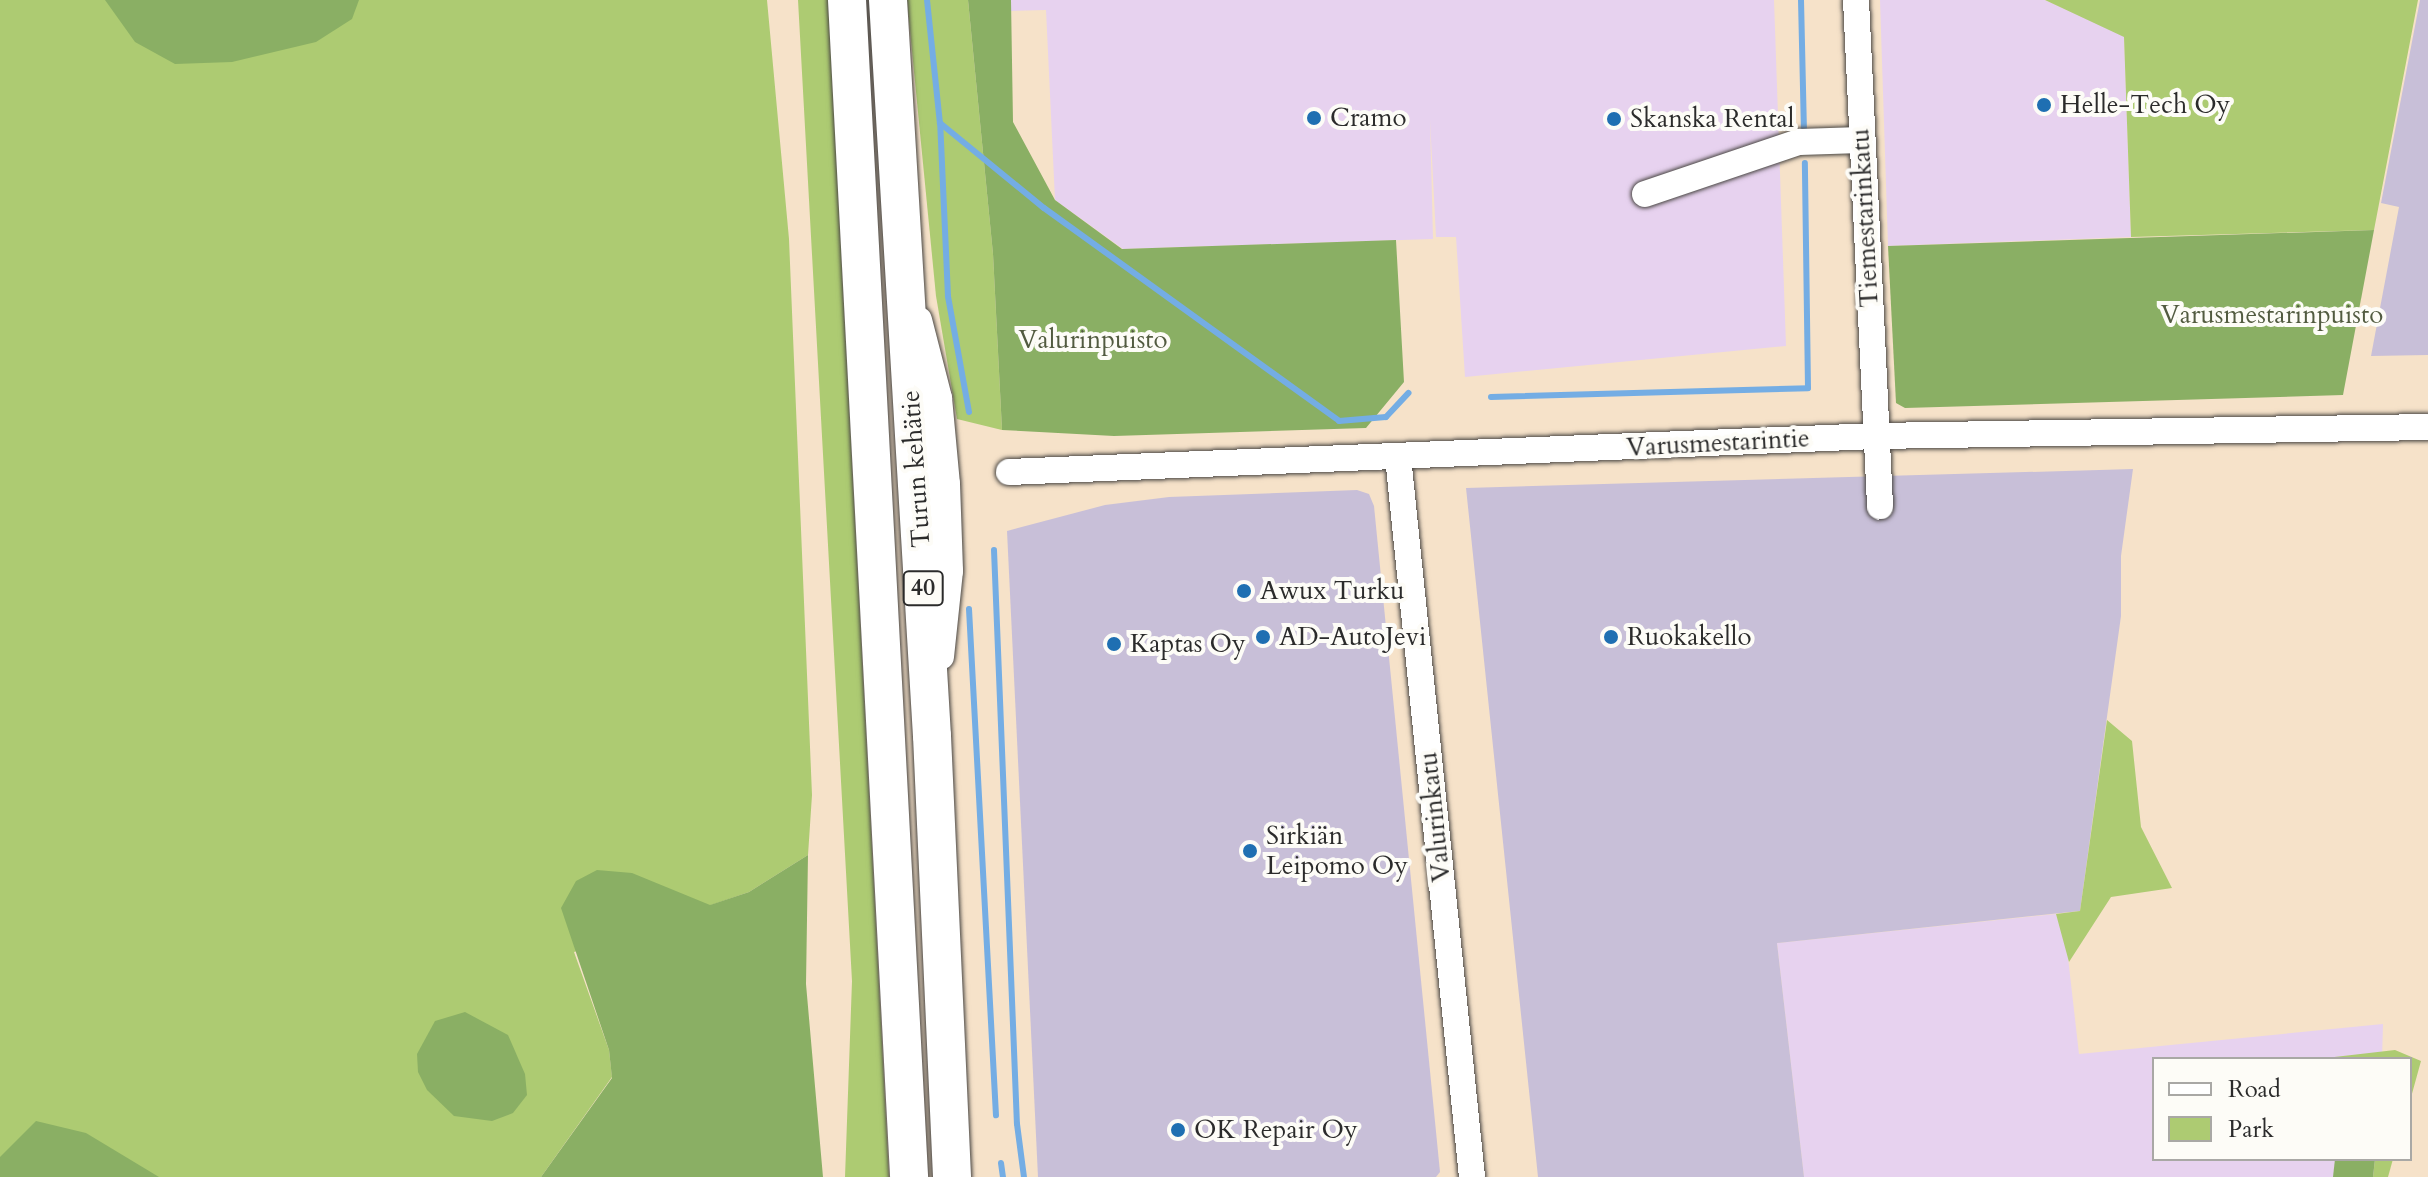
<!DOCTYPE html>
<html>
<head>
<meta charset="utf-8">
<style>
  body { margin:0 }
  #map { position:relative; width:2428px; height:1177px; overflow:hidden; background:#f6e2c9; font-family:Cardo,serif }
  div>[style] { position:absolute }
  .built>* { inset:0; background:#e7d2ef }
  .industrial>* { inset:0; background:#c8bfd8 }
  .green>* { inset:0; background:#adcb72 }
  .forest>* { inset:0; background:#8aaf64 }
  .stream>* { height:6px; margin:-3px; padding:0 3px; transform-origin:3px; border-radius:3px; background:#74ade4 }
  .roads { filter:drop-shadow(0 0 2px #494643) drop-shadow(0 0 2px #494643) }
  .minor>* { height:26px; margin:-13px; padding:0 13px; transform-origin:13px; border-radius:13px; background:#fff }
  .highway>* { height:38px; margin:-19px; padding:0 19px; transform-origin:19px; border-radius:19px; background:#fff }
  .dots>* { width:22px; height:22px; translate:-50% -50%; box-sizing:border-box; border:4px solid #fdfcf7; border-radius:50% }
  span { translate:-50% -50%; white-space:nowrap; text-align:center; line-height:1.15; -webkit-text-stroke:8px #fdfcf7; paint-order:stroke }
  .shield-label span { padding:2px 6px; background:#fdfcf7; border:2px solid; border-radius:6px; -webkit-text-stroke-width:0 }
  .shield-label { font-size:24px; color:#2b2b2b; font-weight:700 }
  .poi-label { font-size:26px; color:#2b2b2b }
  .left { translate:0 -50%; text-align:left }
  .street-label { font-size:26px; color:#2b2b2b }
  .park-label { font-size:26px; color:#525b40 }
  .legend { position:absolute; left:2152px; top:1057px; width:260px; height:104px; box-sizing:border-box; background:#fdfcf7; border:2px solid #a9a8a5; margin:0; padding:10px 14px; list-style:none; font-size:24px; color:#2b2b2b }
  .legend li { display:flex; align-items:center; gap:16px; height:40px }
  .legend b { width:40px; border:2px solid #a9a8a5 }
</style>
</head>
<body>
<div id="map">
  <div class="built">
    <i style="clip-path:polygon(1011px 0,1774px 0,1786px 346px,1465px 377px,1456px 237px,1436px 237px,1430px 120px,1433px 239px,1123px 249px,1055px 200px,1046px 10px,1011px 11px)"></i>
    <i style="clip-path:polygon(1880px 0,2045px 0,2124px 36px,2131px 237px,1888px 246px)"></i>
    <i style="clip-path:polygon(2056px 914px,2066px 940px,2079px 1054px,2383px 1024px,2382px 1059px,2154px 1059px,2154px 1159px,2375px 1159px,2373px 1177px,1804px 1177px,1777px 943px)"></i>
  </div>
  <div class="industrial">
    <i style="clip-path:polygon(2420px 0,2428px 0,2428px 355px,2371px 356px,2399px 207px,2381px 203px)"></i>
    <i style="clip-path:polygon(2133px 469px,2121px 556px,2121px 616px,2080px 911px,1777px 943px,1804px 1177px,1538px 1177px,1466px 488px)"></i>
    <i style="clip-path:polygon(1357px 490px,1369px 494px,1374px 506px,1440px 1172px,1436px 1177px,1038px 1177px,1007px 531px,1105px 505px,1169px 497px)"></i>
  </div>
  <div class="green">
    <i style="clip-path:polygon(0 0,767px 0,789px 239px,812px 795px,808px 855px,749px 892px,574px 952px,609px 1050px,612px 1077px,541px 1177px,0 1177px)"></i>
    <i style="clip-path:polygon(798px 0,828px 0,889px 1177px,845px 1177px,852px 981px)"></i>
    <i style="clip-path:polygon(907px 0,968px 0,993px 254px,1002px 430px,957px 419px,936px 296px)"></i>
    <i style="clip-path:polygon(2045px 0,2418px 0,2374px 230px,2131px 237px,2124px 37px)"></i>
    <i style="clip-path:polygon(2107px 720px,2132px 741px,2141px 827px,2172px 888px,2111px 897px,2069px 962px,2056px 914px,2080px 911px)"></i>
    <i style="clip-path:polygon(2395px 1050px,2421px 1061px,2410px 1101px,2410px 1059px,2317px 1059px)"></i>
    <i style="clip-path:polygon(2375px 1159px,2393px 1159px,2388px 1177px,2373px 1177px)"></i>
  </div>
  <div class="forest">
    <i style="clip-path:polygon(105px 0,359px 0,352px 19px,316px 42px,232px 62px,175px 64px,135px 42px)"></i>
    <i style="clip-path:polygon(968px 0,1011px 0,1013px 122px,1055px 200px,1122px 249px,1396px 240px,1404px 382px,1366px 428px,1114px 436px,1002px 430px,993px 254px)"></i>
    <i style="clip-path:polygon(2374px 230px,2343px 395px,1905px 408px,1896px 403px,1888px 246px)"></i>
    <i style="clip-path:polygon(808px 855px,806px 984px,823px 1177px,541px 1177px,612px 1078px,609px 1050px,561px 908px,576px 881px,597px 870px,632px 873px,710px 905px,749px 892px)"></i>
    <i style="clip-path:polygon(465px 1012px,508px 1035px,525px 1074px,527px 1095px,513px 1113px,492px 1121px,454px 1116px,427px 1090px,418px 1072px,417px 1054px,435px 1021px)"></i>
    <i style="clip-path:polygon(36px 1121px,86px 1133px,159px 1177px,0 1177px,0 1157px)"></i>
    <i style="clip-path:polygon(2335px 1159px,2375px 1159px,2373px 1177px,2333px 1177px)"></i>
  </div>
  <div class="stream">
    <i style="left:927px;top:0;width:124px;rotate:84deg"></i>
    <i style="left:1801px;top:0;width:128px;rotate:88.7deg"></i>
    <i style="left:1491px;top:397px;width:317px;rotate:-1.6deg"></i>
    <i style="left:1808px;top:388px;width:225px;rotate:-90.8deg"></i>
    <i style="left:969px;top:412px;width:118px;rotate:-100.3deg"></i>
    <i style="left:948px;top:296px;width:173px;rotate:-92.6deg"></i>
    <i style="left:940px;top:123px;width:134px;rotate:39.3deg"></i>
    <i style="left:1044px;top:208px;width:364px;rotate:35.8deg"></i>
    <i style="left:1339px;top:421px;width:47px;rotate:-4.9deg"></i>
    <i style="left:1386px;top:417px;width:33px;rotate:-47deg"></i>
    <i style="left:994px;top:550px;width:574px;rotate:87.71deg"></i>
    <i style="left:1017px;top:1124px;width:53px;rotate:82.5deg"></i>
    <i style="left:969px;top:609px;width:507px;rotate:86.95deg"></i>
    <i style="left:1001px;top:1163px;width:14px;rotate:82deg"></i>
  </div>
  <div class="roads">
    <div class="minor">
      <i style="left:1856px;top:0;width:507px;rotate:87.28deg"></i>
      <i style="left:1645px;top:194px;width:163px;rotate:-18.7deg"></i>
      <i style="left:1799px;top:142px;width:62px;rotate:-1.8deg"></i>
      <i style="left:919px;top:320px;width:81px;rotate:75.6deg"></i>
      <i style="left:939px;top:398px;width:86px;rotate:84.7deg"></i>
      <i style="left:947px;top:484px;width:87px;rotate:88deg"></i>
      <i style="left:950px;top:571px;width:86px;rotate:96deg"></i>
      <i style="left:1398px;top:457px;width:724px;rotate:84.13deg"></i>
      <i style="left:1009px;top:472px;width:868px;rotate:-2.38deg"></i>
      <i style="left:1876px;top:436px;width:552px;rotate:-0.93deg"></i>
    </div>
    <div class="highway">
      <i style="left:847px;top:0;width:1179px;rotate:86.98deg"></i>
      <i style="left:888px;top:0;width:737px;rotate:86.58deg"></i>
      <i style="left:932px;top:736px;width:441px;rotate:87.4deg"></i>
    </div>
  </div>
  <div class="dots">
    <i style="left:2044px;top:105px;background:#1f6fb2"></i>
    <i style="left:1314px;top:118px;background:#1f6fb2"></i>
    <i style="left:1614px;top:119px;background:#1f6fb2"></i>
    <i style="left:1244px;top:591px;background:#1f6fb2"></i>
    <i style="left:1263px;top:637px;background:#1f6fb2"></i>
    <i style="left:1611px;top:637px;background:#1f6fb2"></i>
    <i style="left:1114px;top:644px;background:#1f6fb2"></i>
    <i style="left:1250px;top:851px;background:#1f6fb2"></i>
    <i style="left:1178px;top:1130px;background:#1f6fb2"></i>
  </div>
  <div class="shield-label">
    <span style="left:923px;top:588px">40</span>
  </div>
  <div class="poi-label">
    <span class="left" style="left:2060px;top:105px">Helle-Tech Oy</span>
    <span class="left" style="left:1330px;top:118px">Cramo</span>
    <span class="left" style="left:1630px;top:119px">Skanska Rental</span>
    <span class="left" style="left:1260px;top:591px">Awux Turku</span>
    <span class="left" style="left:1279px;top:637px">AD-AutoJevi</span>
    <span class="left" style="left:1627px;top:637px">Ruokakello</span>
    <span class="left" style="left:1130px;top:644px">Kaptas Oy</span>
    <span class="left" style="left:1266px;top:851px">Sirkiän<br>Leipomo Oy</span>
    <span class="left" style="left:1194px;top:1130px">OK Repair Oy</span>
  </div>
  <div class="street-label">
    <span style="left:1865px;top:218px;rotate:-93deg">Tiemestarinkatu</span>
    <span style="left:1718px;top:443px;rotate:-3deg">Varusmestarintie</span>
    <span style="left:916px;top:469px;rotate:-94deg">Turun kehätie</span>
    <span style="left:1435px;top:817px;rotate:-96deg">Valurinkatu</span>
  </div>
  <div class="park-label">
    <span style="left:2272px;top:315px">Varusmestarinpuisto</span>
    <span style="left:1093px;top:340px">Valurinpuisto</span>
  </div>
  <ul class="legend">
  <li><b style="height:10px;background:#fff"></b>Road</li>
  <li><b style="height:22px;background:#adcb72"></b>Park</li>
  </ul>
</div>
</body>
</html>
